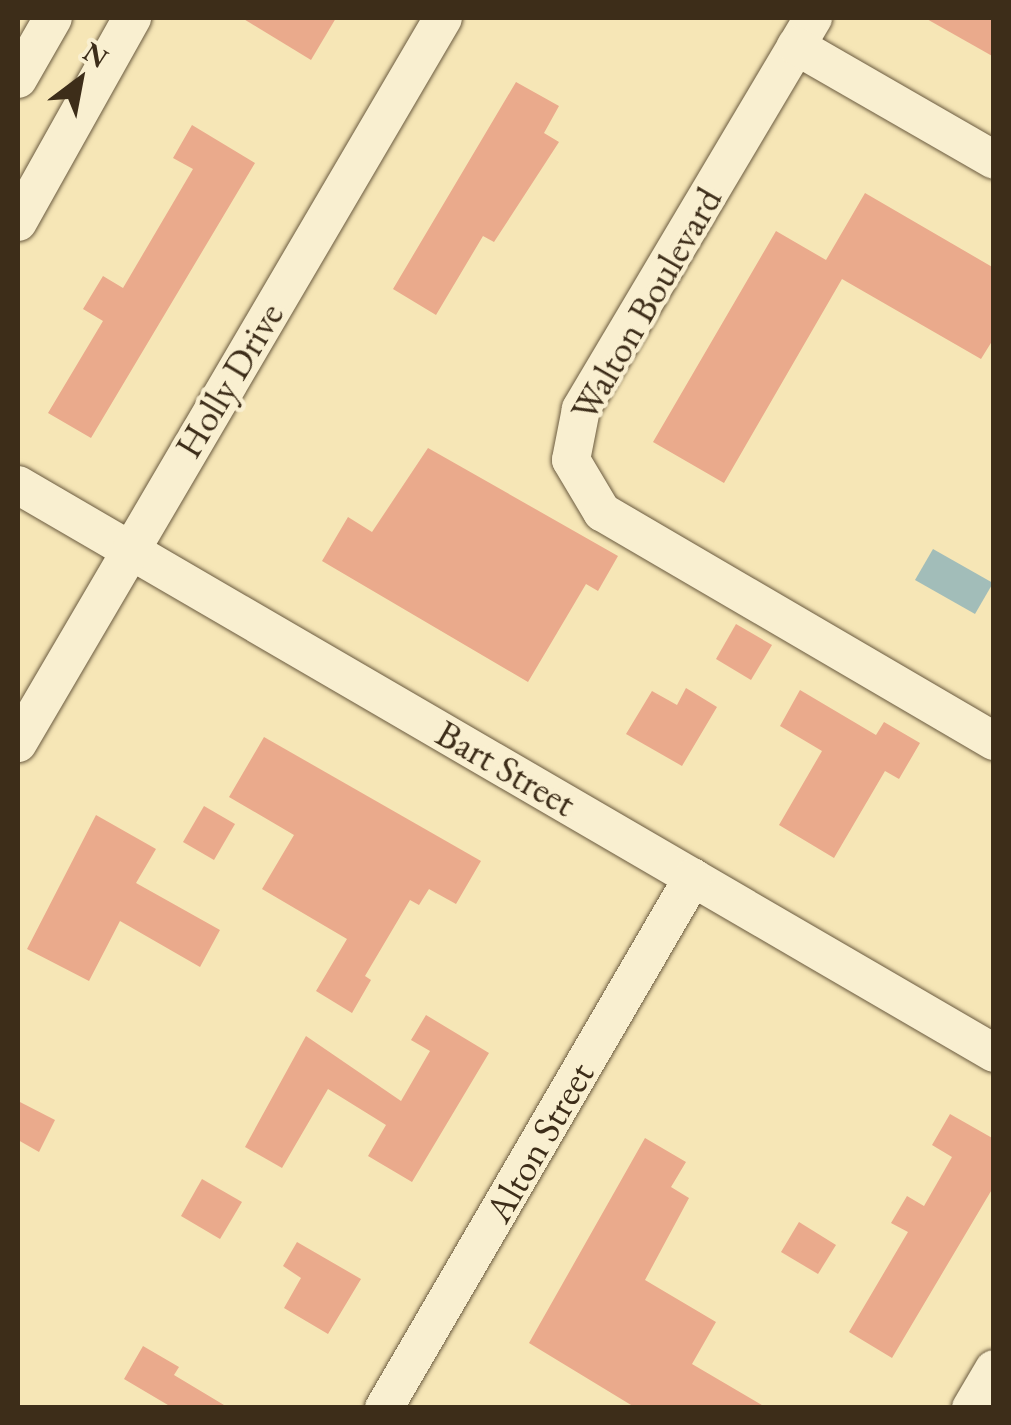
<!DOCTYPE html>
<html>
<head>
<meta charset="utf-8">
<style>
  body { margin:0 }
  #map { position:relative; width:1011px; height:1425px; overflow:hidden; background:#f6e6b6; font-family:"EB Garamond",serif }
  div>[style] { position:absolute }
  .water>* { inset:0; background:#a2bdb9 }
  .building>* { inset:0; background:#eaaa8c }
  .roads { filter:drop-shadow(0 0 2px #6b5b40) drop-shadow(0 0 2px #6b5b40) }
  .street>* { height:38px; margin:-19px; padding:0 19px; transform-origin:19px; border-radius:19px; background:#f9efd0 }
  span { translate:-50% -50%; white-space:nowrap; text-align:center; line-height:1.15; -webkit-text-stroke:9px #f9efd0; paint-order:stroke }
  .street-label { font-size:38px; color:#3d2d19 }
  .frame { position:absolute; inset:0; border:20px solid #3d2d19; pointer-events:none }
  .north { position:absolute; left:30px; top:30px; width:100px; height:100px; -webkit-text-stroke:8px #f9efd0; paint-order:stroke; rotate:32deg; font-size:28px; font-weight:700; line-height:40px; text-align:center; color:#3d2d19 }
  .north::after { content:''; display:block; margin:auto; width:35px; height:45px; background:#3d2d19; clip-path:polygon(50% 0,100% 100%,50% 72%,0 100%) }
</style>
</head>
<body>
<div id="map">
  <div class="water">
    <i style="clip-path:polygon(933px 549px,993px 583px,975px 614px,915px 580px)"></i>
  </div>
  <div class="building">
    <i style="clip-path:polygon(242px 18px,336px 18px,311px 60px)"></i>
    <i style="clip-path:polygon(925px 18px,994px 18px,994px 57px)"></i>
    <i style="clip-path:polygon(516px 82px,559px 106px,544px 133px,559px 142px,494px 242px,483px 236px,436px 315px,393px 289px)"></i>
    <i style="clip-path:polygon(192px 125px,255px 163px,91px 438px,48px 413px,103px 321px,83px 309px,103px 276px,123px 288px,193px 169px,173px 158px)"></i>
    <i style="clip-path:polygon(865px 193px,994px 268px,994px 338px,981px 359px,842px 279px,724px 483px,653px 442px,776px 231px,826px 260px)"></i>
    <i style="clip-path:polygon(428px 448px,618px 556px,598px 591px,586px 584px,528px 682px,322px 561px,348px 517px,372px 532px)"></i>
    <i style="clip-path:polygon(736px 624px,772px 645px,751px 680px,716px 659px)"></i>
    <i style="clip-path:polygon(686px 688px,717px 707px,682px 766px,626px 734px,652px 691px,677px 705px)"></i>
    <i style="clip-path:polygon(800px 690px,876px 735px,884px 722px,920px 743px,899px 779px,885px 771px,834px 858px,779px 825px,822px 751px,780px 726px)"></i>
    <i style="clip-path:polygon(264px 737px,481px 861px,456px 904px,429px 889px,419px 905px,410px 900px,365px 976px,371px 980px,352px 1013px,316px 991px,347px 939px,262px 889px,294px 835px,229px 797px)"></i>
    <i style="clip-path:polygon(204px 806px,235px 824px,214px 860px,183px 842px)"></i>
    <i style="clip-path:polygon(96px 815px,156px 849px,136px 883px,220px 930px,200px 967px,120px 921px,89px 981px,27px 949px)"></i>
    <i style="clip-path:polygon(426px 1015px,489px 1053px,412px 1182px,368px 1156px,386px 1125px,328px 1089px,282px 1168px,245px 1147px,306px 1036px,401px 1101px,430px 1051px,411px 1040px)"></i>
    <i style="clip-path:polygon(18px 1101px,55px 1120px,39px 1152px,18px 1140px)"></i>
    <i style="clip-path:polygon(950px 1114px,994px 1139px,994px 1186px,892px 1358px,849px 1332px,908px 1232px,891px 1223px,907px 1196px,924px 1206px,952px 1157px,932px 1145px)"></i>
    <i style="clip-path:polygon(645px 1138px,686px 1162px,671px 1187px,689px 1198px,645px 1280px,716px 1322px,692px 1364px,767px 1408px,636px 1408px,529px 1343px)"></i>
    <i style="clip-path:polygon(202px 1179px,242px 1202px,220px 1239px,181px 1216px)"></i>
    <i style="clip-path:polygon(799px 1222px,836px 1245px,818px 1274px,781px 1252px)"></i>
    <i style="clip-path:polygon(297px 1242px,361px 1279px,328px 1334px,284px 1308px,301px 1278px,283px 1266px)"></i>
    <i style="clip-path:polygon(143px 1346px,179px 1367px,174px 1375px,229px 1408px,173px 1408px,124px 1379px)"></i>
  </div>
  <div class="roads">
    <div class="street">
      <i style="left:813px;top:18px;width:455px;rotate:120.7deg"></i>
      <i style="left:581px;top:409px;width:52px;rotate:101.1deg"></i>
      <i style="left:571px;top:460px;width:61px;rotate:59.2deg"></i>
      <i style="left:602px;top:512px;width:454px;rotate:30.3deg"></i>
      <i style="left:796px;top:46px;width:228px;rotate:29.9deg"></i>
      <i style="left:18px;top:79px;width:70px;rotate:-60.2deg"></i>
      <i style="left:18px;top:222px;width:234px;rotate:-60.8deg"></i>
      <i style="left:18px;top:485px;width:1129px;rotate:30.2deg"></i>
      <i style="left:18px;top:743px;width:840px;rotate:-59.62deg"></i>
      <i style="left:384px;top:1408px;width:614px;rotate:-59.8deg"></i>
      <i style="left:971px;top:1408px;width:45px;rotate:-59.5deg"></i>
    </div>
  </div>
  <div class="street-label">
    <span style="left:646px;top:304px;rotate:-60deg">Walton Boulevard</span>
    <span style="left:229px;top:380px;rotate:-59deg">Holly Drive</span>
    <span style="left:506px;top:768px;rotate:30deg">Bart Street</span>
    <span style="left:539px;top:1142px;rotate:-60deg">Alton Street</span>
  </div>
  <div class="frame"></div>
  <div class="north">N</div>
</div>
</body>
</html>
